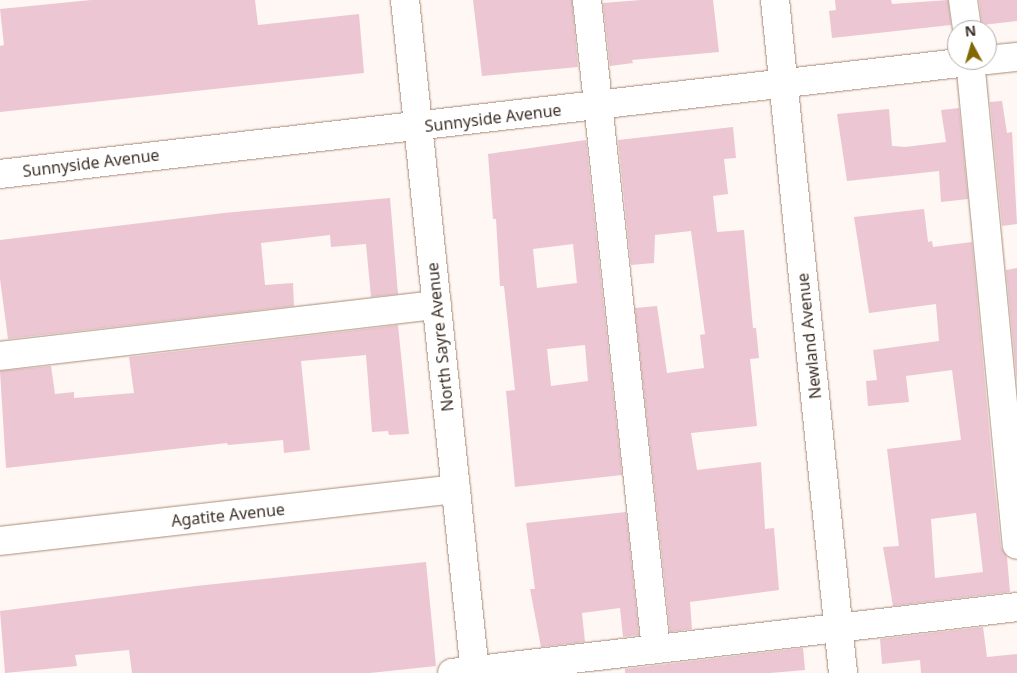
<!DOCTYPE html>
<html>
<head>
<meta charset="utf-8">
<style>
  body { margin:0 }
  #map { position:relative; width:1017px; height:673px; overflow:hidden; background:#fef7f3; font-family:"Noto Sans",sans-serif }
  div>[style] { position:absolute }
  .building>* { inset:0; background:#ecc6d2 }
  .roads { filter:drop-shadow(0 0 1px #a98b77) drop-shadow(0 0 1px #a98b77) }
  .minor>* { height:28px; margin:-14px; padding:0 14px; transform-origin:14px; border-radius:14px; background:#fff }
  span { translate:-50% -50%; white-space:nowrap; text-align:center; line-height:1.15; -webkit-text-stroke:4px #fff; paint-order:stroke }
  .street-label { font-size:16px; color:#3e3129 }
  .north { position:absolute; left:947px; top:20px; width:50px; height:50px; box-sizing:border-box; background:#fff; border:1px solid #b2ada9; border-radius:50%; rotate:354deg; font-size:14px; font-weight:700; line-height:20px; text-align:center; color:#3e3129 }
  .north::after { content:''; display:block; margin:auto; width:18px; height:22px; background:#836801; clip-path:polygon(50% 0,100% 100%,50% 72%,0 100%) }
</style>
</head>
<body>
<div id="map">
  <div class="building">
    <i style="clip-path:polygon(91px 0,255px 0,258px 25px,359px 14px,364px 73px,0 112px,0 46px,4px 45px,0 9px)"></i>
    <i style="clip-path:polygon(473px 0,572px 0,578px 67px,482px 76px)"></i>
    <i style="clip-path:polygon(641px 0,713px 0,719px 52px,632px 60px,633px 63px,610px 66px,603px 3px)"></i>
    <i style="clip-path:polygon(835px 0,891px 0,892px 4px,948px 0,951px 25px,832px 38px,829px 11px,836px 10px)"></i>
    <i style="clip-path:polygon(979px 0,1017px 0,1017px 21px,982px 25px)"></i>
    <i style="clip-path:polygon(1002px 101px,1007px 133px,1012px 132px,1017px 224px,1002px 226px,990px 102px)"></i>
    <i style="clip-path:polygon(959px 108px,968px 199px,941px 202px,939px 171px,847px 181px,837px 114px,889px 109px,892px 146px,905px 147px,946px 142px,941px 110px)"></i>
    <i style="clip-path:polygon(733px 127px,736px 158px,724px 159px,728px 194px,713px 196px,717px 232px,744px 230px,753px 328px,756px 328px,759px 358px,750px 359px,757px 426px,691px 433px,697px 470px,761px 462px,765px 529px,774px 528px,779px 590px,690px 602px,692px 629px,670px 632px,635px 308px,657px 306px,667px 373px,704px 368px,700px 335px,705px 334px,691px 231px,655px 235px,654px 263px,631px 265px,618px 140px)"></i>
    <i style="clip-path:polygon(evenodd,586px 140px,622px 475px,515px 487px,506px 391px,515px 390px,504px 286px,500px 286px,496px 219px,493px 219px,488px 154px,586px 140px,573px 244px,577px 283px,537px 288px,533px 249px,573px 244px,586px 140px,585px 345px,588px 381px,551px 386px,547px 349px,585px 345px)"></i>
    <i style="clip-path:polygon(390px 198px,398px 294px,371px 297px,366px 244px,331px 247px,330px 235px,261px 243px,265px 285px,293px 283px,294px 306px,8px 339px,0 279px,0 240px,224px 213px)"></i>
    <i style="clip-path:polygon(evenodd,924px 209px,928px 242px,932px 241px,933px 247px,972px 242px,993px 470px,1001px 547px,1007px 557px,1010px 592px,893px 606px,883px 547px,899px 546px,887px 449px,961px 440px,952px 370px,906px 376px,909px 402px,868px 406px,866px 381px,877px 380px,873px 350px,939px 341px,936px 304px,869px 313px,854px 217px,924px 209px,976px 513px,983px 572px,935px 578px,931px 519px,976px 513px)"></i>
    <i style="clip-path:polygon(1017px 268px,1017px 383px,1006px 270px)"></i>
    <i style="clip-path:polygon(398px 325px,409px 434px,389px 435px,388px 431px,372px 432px,366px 355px,301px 361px,310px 450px,284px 453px,283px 440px,228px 445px,227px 443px,6px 468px,0 371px,51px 366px,55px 394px,74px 392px,74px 398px,134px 393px,129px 357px)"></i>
    <i style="clip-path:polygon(626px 512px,639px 635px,623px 637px,620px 608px,582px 613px,585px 642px,541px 647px,530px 589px,535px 589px,526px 523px)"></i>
    <i style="clip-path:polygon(426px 562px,436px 666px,370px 673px,132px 673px,129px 650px,75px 655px,77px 666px,5px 673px,0 611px,196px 586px)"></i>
    <i style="clip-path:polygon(983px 627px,987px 657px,1017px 654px,1017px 673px,921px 673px,920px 660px,882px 664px,880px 639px)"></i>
    <i style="clip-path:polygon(803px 648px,805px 670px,770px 673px,625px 673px,625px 669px)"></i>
  </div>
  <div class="roads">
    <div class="minor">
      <i style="left:405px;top:0;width:677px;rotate:84.06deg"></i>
      <i style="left:587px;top:0;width:653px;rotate:83.93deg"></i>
      <i style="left:775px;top:0;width:676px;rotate:84.23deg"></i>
      <i style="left:963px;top:0;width:30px;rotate:82deg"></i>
      <i style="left:970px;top:60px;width:487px;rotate:84.5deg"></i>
      <i style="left:987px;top:60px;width:30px;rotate:-6deg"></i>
      <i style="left:0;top:174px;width:993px;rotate:-6.6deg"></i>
      <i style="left:0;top:356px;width:440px;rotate:-6.7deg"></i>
      <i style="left:0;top:541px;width:459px;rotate:-6.5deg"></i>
      <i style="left:452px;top:673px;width:569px;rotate:-6.66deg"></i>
    </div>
  </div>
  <div class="street-label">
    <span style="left:493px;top:118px;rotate:-7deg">Sunnyside Avenue</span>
    <span style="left:91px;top:163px;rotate:-7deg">Sunnyside Avenue</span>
    <span style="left:809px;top:336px;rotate:-96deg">Newland Avenue</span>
    <span style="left:440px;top:337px;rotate:-96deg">North Sayre Avenue</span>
    <span style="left:228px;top:515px;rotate:-6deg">Agatite Avenue</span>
  </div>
  <div class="north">N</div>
</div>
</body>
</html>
